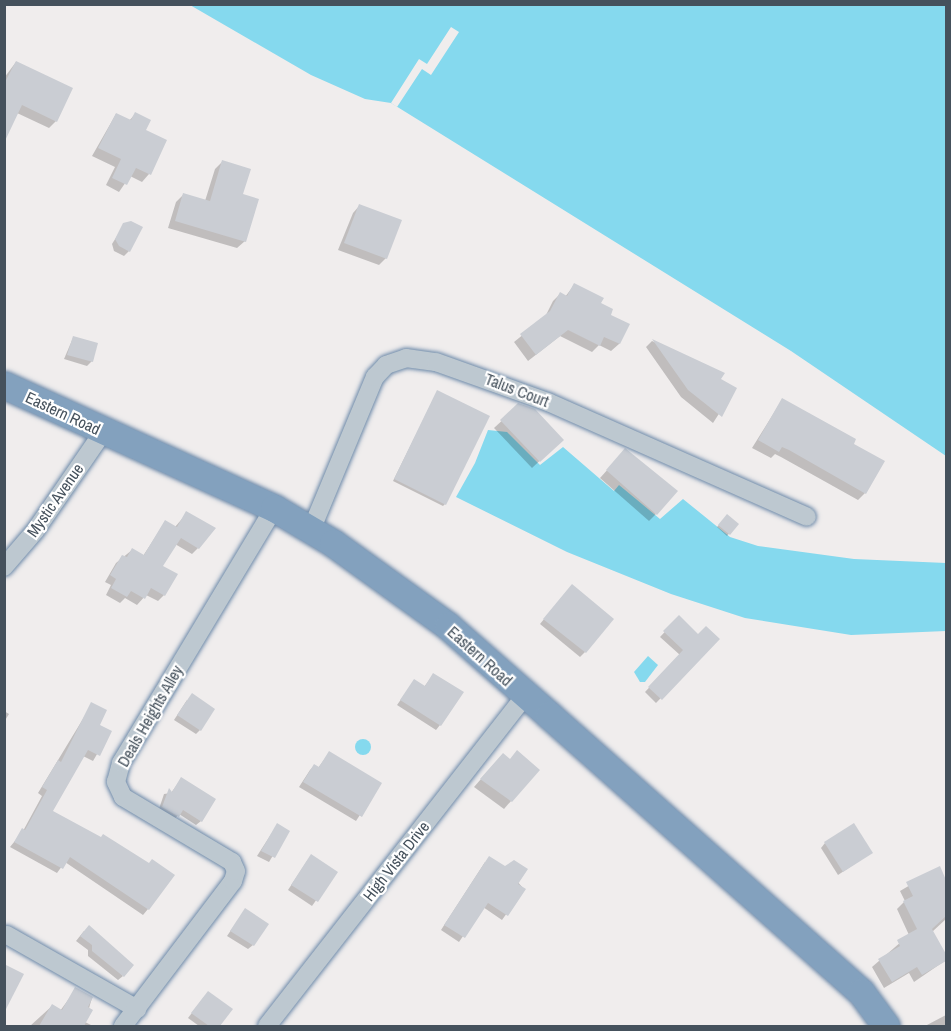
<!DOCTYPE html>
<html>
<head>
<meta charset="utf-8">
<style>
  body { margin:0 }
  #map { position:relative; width:951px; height:1031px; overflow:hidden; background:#f0eded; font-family:"Archivo Narrow",sans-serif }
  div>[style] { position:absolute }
  .water>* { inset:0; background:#85d9ee }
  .round { border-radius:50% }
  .pier>* { inset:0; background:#f0eded }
  .shadow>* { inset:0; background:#0003 }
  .building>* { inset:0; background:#cacdd3 }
  .roads { filter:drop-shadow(0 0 2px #6f8baa) drop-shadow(0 0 2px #6f8baa) }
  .minor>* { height:18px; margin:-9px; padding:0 9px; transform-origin:9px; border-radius:9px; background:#bdc8d0 }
  .highway>* { height:27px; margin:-13.5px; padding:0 13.5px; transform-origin:13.5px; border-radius:13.5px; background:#83a1be }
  span { translate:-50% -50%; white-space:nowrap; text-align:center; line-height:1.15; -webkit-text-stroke:4.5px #fff; paint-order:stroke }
  .street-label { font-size:16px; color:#45515c }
  .frame { position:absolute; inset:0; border:6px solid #45515c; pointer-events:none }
</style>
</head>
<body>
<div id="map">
  <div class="water">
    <i style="clip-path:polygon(190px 5px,946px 5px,946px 456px,791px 351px,391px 103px,365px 99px,311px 75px)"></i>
    <i style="clip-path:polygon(488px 430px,507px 432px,540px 465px,563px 447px,614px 491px,619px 485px,660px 519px,683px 499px,730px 537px,758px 546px,854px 559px,946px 563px,946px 631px,851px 635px,745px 618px,671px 594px,567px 552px,456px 497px,475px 463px)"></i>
    <i style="clip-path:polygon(648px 656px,658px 665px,645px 682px,640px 682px,634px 672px)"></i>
    <i class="round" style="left:355px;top:739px;width:16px;height:16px"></i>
  </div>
  <div class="pier">
    <i style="clip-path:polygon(451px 27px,459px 32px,431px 75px,422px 69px,397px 107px,391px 103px,419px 59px,427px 64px)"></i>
  </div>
  <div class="shadow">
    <i style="clip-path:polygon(16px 62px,56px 121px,49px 128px,17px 113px,4px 116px,4px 78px)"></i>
    <i style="clip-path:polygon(116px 114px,129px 121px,135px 114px,144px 131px,165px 141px,149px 174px,142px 182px,130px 176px,119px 192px,106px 185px,115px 167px,92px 156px)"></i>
    <i style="clip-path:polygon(222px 162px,241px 195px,245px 241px,237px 248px,168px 228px,176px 202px,183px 195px,205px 201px,215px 169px)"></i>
    <i style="clip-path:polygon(360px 205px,386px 258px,379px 265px,338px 250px,353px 213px)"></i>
    <i style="clip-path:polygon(124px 225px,129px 251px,124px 256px,114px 251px,112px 244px)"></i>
    <i style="clip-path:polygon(574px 285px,609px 315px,628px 325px,619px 344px,611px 351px,599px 345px,592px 352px,560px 336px,528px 361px,514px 342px,545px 317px,553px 301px,560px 294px,565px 297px)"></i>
    <i style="clip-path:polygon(73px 338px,92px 361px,87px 366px,64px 359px)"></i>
    <i style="clip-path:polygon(652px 341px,723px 373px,719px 380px,735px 389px,713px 423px,681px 397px,646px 347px)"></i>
    <i style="clip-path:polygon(436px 394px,445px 504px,443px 506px,393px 481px)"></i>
    <i style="clip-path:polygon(782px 400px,852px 444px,865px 493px,858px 500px,781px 457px,775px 454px,771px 458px,752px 448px)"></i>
    <i style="clip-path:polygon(519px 405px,562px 440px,532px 468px,494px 428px)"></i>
    <i style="clip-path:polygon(618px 458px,656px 514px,649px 521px,600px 478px)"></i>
    <i style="clip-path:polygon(187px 513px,198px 548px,192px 554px,175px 544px,161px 567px,164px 595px,158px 601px,146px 595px,137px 605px,125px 598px,120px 603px,106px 595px,111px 585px,105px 582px,116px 563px,132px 550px,143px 556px,165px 522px,175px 527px)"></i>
    <i style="clip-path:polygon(727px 516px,737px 524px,727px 536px,717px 527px)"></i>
    <i style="clip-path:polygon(567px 591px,585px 652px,580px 657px,540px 624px)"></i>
    <i style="clip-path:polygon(679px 617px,698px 636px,718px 639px,656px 703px,645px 692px,680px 655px,660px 637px)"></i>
    <i style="clip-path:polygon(433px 675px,440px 725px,436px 730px,397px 705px,414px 681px,424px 687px)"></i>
    <i style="clip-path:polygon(187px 700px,200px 730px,196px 734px,174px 720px)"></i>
    <i style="clip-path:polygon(92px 704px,98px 725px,110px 732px,93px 761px,83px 756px,51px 812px,149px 865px,148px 909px,143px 915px,65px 862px,57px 873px,10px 847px,23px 831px,42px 796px,38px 793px)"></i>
    <i style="clip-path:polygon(4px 711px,9px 714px,4px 722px)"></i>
    <i style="clip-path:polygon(329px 753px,380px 784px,356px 821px,299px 787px,310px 770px,314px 766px,318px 768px)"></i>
    <i style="clip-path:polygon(509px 760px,538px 770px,504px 809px,474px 787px,496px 762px)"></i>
    <i style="clip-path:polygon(181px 779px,201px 821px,196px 825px,179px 814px,173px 821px,158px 812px,164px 794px,171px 793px)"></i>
    <i style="clip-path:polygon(277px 825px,288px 831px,269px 862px,257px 856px)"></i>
    <i style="clip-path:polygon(825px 843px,871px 853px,838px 875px,821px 848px)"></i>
    <i style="clip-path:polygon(307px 861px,336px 872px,312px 906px,288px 890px)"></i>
    <i style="clip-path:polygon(485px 862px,505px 868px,524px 889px,502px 920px,483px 907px,459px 942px,441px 930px)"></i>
    <i style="clip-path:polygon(939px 868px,946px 883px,946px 919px,932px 932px,946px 960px,914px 982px,909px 973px,884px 988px,872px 967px,909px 935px,897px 909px,905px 901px,900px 891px)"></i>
    <i style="clip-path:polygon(245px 910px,253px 945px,248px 949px,227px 936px)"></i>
    <i style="clip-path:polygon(84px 931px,123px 976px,118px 980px,88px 956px,88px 950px,76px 941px)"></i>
    <i style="clip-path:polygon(76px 989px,92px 998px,85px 1022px,93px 1026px,30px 1026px,52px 1006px,60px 1011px)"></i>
    <i style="clip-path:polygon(204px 997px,231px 1010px,218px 1026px,199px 1026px,188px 1018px)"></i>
    <i style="clip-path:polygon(946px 1015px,946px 1026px,925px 1026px)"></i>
  </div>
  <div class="building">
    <i style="clip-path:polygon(16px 61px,73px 88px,57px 122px,22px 105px,4px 143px,4px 84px)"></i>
    <i style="clip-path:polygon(135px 112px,151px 120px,146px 130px,167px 140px,151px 175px,136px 168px,127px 185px,112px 178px,121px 159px,98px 148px,116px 113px,131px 120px)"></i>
    <i style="clip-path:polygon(222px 160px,251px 169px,243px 194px,259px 199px,246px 242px,175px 221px,183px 193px,210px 201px)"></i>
    <i style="clip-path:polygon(359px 204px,402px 220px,387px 259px,344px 243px)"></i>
    <i style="clip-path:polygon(131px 221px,143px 227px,130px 252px,119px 246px,115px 239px,123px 223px)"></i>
    <i style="clip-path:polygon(574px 283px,604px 298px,601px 303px,613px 309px,611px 315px,630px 324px,620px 344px,604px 337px,600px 346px,568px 330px,536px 355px,520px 334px,550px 311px,560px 292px,567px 296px)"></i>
    <i style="clip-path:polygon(73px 336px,98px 343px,93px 362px,67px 355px)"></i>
    <i style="clip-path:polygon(652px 339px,725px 373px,721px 379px,737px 388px,722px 417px,688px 390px)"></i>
    <i style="clip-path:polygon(437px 390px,490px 416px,446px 505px,394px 479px)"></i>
    <i style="clip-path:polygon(782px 398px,856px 439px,854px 444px,885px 461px,866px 494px,789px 450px,782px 447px,779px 452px,758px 440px)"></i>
    <i style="clip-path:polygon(518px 403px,535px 409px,564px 440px,540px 462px,500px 420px)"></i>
    <i style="clip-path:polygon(625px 448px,678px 491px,657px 515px,606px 470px)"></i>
    <i style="clip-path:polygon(186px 511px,216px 528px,199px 549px,181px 538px,163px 566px,178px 574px,165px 596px,151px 588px,145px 599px,131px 591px,127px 597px,111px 588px,116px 579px,110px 575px,122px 555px,127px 557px,132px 548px,144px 555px,165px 520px,177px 527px)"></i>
    <i style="clip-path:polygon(727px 514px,739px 524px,730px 535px,718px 525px)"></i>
    <i style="clip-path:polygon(572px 584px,614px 619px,586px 653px,543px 619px)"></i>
    <i style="clip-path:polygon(679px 615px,698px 634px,706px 626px,720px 639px,662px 700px,648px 687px,683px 650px,663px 631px)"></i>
    <i style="clip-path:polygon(433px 673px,464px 692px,441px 726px,400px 700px,414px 679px,425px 686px)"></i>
    <i style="clip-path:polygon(192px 693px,215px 709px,201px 731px,177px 715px)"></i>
    <i style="clip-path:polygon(91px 702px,107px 710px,100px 725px,112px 731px,100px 756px,88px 750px,53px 811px,101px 837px,103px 834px,149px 863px,152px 859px,175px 875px,149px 910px,70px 857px,63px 869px,14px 842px,22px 828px,25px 830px,47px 790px,42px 787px,58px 760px,61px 762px)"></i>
    <i style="clip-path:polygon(517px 750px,540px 770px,512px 802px,480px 779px,503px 753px,510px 759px)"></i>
    <i style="clip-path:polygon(329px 751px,382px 783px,362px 817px,303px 782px,314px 764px,319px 767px)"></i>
    <i style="clip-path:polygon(181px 777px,216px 799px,202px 822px,183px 810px,179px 817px,162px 807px,169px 788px,172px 792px)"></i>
    <i style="clip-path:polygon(277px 823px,290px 831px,275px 858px,261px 851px)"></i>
    <i style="clip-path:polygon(854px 823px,873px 853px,843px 872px,824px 842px)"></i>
    <i style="clip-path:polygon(311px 854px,338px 872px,318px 902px,291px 885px)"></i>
    <i style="clip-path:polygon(489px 856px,505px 866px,514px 860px,528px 869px,518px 884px,526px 889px,508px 916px,488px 903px,465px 938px,444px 925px)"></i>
    <i style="clip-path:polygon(940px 866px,946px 880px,946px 916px,932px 929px,946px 954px,946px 961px,922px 975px,917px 967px,892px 982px,878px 959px,900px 946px,897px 940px,917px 929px,903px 901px,913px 896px,906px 882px)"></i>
    <i style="clip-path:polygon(245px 908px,269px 924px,254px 946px,230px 931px)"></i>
    <i style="clip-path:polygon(89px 925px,134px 965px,124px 977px,92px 951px,92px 945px,80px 936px)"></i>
    <i style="clip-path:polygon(4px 964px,24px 974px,4px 1013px)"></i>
    <i style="clip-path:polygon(75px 987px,93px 997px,88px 1007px,93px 1010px,84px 1026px,39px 1026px,52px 1004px,62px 1010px)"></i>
    <i style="clip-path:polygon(208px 991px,233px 1009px,220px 1026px,209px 1026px,191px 1013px)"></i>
  </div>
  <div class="roads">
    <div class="minor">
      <i style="left:312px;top:528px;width:164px;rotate:-67.4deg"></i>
      <i style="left:375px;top:377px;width:16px;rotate:-47deg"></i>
      <i style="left:386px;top:365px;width:21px;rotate:-19deg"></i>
      <i style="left:406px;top:358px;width:30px;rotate:8deg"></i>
      <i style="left:436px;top:362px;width:119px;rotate:19.7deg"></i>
      <i style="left:548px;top:402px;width:283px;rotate:23.9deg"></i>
      <i style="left:4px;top:567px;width:48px;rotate:-49.3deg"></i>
      <i style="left:35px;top:531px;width:120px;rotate:-55.5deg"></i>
      <i style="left:7px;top:935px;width:150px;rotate:29.6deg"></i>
      <i style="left:123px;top:1026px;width:182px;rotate:-52.8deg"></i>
      <i style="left:233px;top:881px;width:10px;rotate:-73deg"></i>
      <i style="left:236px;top:871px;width:10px;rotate:-114deg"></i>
      <i style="left:232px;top:862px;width:127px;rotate:-149.2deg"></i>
      <i style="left:123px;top:797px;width:17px;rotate:-115deg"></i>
      <i style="left:116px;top:782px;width:20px;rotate:-75deg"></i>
      <i style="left:121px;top:763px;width:297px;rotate:-59deg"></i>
      <i style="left:267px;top:1026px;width:419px;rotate:-52deg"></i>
    </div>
    <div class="highway">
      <i style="left:4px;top:385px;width:297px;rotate:24.5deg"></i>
      <i style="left:274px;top:508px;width:69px;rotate:30.7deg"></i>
      <i style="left:333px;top:543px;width:142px;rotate:35.8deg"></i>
      <i style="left:448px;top:626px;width:135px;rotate:41.4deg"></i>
      <i style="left:549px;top:715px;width:417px;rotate:41.6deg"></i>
      <i style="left:861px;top:992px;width:42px;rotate:53.7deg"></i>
    </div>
  </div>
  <div class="street-label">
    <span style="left:517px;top:390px;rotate:21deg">Talus Court</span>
    <span style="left:63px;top:413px;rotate:25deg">Eastern Road</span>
    <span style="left:55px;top:500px;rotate:-55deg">Mystic Avenue</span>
    <span style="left:480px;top:656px;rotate:42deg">Eastern Road</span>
    <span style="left:150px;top:716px;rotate:-60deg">Deals Heights Alley</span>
    <span style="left:396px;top:861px;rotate:-52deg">High Vista Drive</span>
  </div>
  <div class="frame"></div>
</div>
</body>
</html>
